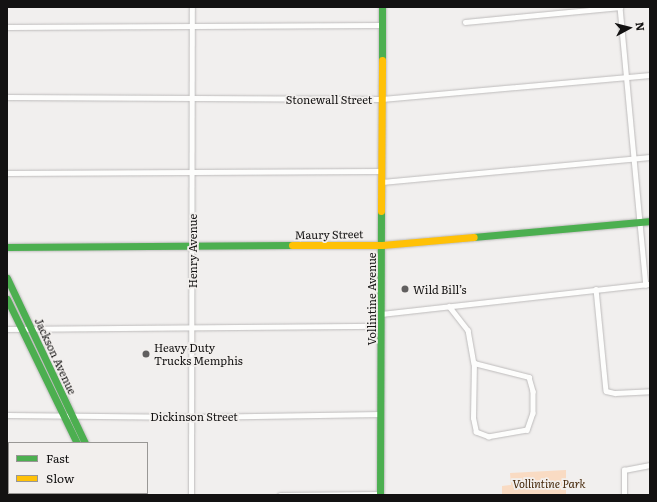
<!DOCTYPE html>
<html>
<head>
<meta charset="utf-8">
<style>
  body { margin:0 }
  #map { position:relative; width:657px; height:502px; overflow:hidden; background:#f1efee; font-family:Literata,serif }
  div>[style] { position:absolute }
  .green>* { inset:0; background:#f9dbc3 }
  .roads { filter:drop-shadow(0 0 1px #bdbbbb) drop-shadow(0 0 1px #bdbbbb) }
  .street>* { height:4.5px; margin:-2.25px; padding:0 2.25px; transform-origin:2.25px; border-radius:2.25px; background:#fdfdfc }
  .fast>* { height:7px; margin:-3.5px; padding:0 3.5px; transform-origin:3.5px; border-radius:3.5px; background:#4caf50 }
  .slow>* { height:7px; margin:-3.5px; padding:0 3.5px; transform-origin:3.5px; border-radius:3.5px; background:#ffc107 }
  .dots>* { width:11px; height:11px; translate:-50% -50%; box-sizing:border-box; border:2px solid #f2efed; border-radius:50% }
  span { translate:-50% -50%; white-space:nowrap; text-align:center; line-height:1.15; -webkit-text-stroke:3.5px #f2efed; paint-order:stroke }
  .street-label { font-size:11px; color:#131212 }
  .poi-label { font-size:11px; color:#131212 }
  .left { translate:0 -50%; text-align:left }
  .park-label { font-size:11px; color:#442608; font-style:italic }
  .frame { position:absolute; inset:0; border:8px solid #131212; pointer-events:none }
  .legend { position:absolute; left:8px; top:442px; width:140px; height:52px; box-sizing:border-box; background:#f2efed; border:1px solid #999795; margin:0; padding:5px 7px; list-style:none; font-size:12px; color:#131212 }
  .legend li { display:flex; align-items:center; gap:8px; height:20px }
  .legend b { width:20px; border:1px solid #999795 }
  .north { position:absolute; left:609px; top:8px; width:40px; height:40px; -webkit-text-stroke:3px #f2efed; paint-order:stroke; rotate:83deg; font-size:11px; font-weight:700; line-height:16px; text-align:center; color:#131212 }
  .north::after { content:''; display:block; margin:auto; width:14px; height:18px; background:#131212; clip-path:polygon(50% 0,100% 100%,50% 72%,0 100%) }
</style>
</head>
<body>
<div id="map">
  <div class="green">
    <i style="clip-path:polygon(566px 470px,566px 495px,502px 495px,502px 486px,511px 485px,510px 473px)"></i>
  </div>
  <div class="roads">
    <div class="street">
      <i style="left:620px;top:7px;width:279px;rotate:84.7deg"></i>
      <i style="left:465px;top:22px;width:156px;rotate:-5.5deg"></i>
      <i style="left:7px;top:27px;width:375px;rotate:-0.3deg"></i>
      <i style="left:7px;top:97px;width:375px;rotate:0.3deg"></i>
      <i style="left:382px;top:99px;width:269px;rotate:-5.1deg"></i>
      <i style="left:7px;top:173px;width:374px;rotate:-0.3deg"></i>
      <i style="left:382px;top:182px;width:269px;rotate:-5.3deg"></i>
      <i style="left:596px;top:289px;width:102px;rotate:84.4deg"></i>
      <i style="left:606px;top:391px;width:9px;rotate:13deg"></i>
      <i style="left:615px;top:393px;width:35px;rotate:-3deg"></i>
      <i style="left:449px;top:306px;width:31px;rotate:52deg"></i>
      <i style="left:468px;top:330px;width:34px;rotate:80deg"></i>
      <i style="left:381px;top:314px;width:271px;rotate:-6.4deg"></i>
      <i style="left:7px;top:329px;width:374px;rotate:-0.5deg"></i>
      <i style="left:474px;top:363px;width:57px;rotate:14.3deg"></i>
      <i style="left:529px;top:377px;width:15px;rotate:74deg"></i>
      <i style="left:533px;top:391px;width:22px;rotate:90deg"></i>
      <i style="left:533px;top:413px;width:18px;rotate:109deg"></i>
      <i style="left:527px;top:430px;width:39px;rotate:170deg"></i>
      <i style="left:489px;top:437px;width:14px;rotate:-159deg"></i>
      <i style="left:476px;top:432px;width:14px;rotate:-102deg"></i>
      <i style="left:473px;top:418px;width:55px;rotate:-89deg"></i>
      <i style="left:7px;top:415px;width:186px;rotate:0.6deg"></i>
      <i style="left:193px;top:417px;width:188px;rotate:-0.9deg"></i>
      <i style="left:191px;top:495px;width:488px;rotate:-89.9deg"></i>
      <i style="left:280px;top:495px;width:100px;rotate:-0.6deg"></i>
      <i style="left:624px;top:495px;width:25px;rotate:-90deg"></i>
      <i style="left:624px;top:470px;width:26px;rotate:-11deg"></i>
    </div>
    <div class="fast">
      <i style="left:382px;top:60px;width:53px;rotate:-90deg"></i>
      <i style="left:474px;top:237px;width:177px;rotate:-5.2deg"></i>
      <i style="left:7px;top:247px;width:285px;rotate:-0.4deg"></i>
      <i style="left:7px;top:278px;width:183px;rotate:64.7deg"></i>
      <i style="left:7px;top:299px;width:160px;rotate:64.1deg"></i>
      <i style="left:101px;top:493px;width:2px;rotate:63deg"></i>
      <i style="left:380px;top:495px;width:284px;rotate:-89.8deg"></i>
    </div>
    <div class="slow">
      <i style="left:381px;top:211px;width:151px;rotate:-89.6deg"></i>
      <i style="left:292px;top:245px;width:90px"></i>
      <i style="left:382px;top:245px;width:92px;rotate:-5deg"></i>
      <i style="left:109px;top:493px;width:2px;rotate:63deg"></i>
    </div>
  </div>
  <div class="dots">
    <i style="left:405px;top:289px;background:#615f5f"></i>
    <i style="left:146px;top:354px;background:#615f5f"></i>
  </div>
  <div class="street-label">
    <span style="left:329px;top:99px">Stonewall Street</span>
    <span style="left:329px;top:234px;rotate:-1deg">Maury Street</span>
    <span style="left:192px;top:251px;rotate:-90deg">Henry Avenue</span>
    <span style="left:371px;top:299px;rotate:-90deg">Vollintine Avenue</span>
    <span style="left:56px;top:356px;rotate:65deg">Jackson Avenue</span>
    <span style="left:194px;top:416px">Dickinson Street</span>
  </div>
  <div class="poi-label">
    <span class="left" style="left:413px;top:289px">Wild Bill’s</span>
    <span class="left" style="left:154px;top:354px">Heavy Duty<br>Trucks Memphis</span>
  </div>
  <div class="park-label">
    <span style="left:549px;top:483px">Vollintine Park</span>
  </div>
  <div class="frame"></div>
  <ul class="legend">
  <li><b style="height:5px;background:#4caf50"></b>Fast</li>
  <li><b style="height:5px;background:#ffc107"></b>Slow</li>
  </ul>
  <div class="north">N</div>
</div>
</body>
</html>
